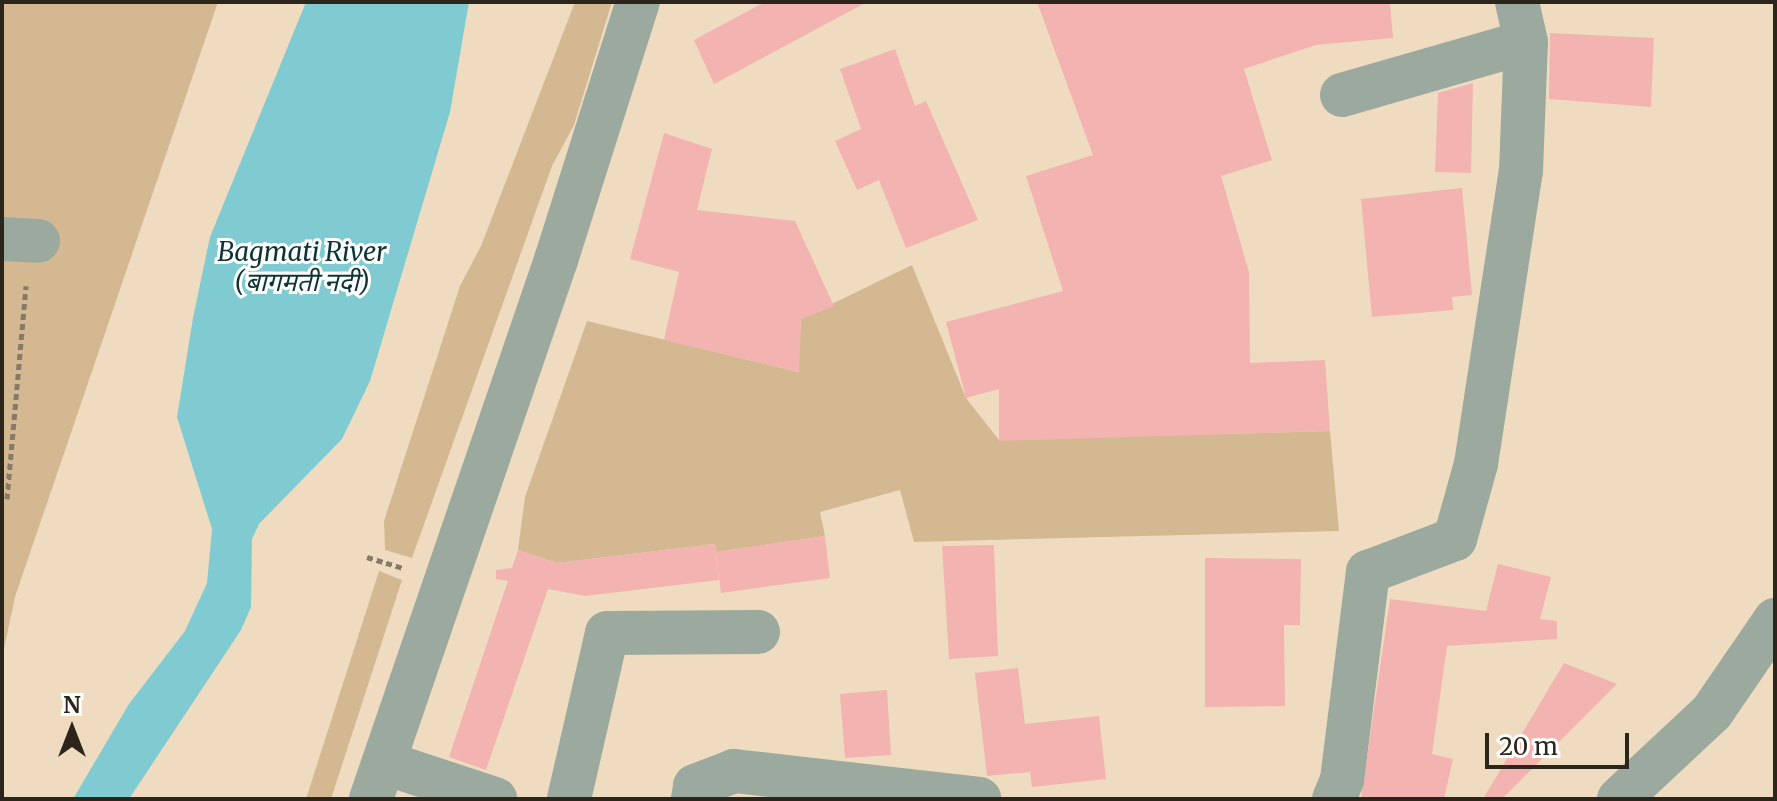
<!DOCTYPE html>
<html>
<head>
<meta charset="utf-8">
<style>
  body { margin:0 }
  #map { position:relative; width:1777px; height:801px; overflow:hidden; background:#efdcc0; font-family:Merriweather,"Noto Sans Devanagari",serif }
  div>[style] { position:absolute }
  .green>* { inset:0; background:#d4b892 }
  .water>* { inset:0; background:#80cbd2 }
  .building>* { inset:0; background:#f3b3b1 }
  .path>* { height:5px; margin-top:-2.5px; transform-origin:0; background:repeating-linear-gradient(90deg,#877a68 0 6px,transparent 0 10px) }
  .minor>* { height:44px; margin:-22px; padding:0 22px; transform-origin:22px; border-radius:22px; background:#9ca99f }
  span { translate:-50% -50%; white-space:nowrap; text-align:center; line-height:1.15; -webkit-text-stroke:6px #fff; paint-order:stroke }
  .water-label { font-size:26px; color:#0d3336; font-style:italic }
  .frame { position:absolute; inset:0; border:4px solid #2c251b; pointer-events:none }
  .north { position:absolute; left:32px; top:689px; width:80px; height:80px; -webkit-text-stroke:6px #fff; paint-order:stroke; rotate:0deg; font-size:22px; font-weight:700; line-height:32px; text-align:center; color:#2c251b }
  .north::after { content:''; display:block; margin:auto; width:28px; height:36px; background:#2c251b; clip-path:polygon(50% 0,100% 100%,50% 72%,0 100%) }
  .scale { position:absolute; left:1485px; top:733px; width:144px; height:36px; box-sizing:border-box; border:4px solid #2c251b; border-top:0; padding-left:10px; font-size:24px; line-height:28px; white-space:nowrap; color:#2c251b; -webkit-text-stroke:6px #fff; paint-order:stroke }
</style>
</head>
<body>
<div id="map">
  <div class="green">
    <i style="clip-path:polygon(2px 2px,218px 2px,15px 597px,2px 658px)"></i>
    <i style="clip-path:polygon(575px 2px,612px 2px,574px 125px,552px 166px,412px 558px,385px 550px,384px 521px,460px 286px,481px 246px)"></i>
    <i style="clip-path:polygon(912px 265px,966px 398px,999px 440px,1330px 431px,1339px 531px,914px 542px,900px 490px,820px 512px,825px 536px,716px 552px,715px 544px,557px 563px,518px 550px,525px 497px,587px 321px,798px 372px,801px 319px)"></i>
    <i style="clip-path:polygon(379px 571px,402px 580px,331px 799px,306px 799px)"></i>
  </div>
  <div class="water">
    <i style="clip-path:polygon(306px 2px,469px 2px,450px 112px,370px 381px,342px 439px,259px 524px,252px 539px,251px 607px,241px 630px,129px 799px,73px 799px,129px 704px,185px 631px,207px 583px,212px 529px,177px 417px,193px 318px,210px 237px)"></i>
  </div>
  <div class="building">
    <i style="clip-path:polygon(765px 2px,867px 2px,714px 84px,694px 40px)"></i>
    <i style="clip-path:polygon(1037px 2px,1390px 2px,1393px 38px,1316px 45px,1244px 69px,1272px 160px,1221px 176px,1249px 272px,1250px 363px,1325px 360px,1330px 431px,999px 441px,999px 389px,966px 398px,946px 322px,1063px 291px,1026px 176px,1093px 155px)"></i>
    <i style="clip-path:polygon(1550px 33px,1654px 38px,1651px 107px,1549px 99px)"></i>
    <i style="clip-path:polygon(895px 49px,915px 106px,926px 101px,978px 220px,906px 248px,879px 180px,857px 190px,835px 141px,861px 129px,840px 69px)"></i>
    <i style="clip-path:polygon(1473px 83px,1471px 173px,1435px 172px,1438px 93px)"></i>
    <i style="clip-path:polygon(664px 133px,712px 149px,697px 210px,795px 221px,834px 306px,801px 319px,799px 372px,664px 340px,679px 272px,630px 259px)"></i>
    <i style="clip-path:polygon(1462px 188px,1472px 295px,1452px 297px,1453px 310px,1372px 317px,1361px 199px)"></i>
    <i style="clip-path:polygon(825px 536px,830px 578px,721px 593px,716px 552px)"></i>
    <i style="clip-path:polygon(715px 544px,719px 580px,585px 596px,548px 589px,486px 770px,449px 757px,508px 581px,496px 579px,496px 570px,512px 568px,518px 550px,557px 563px)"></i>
    <i style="clip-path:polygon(994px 545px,998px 656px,949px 659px,942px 546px)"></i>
    <i style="clip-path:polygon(1205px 558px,1301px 559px,1300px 625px,1284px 625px,1285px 706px,1205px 707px)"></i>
    <i style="clip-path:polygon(1498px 564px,1551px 577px,1540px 619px,1557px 621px,1557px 639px,1447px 646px,1432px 754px,1453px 759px,1444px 799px,1361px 799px,1390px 599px,1486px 611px)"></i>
    <i style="clip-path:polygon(1564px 663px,1617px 684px,1502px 799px,1483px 799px)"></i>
    <i style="clip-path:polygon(1018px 668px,1025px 724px,1099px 716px,1106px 779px,1032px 787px,1030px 772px,987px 776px,975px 673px)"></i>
    <i style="clip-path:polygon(887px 690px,891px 755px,845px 758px,840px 694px)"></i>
  </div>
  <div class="path">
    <i style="left:7px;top:499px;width:214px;rotate:-84.9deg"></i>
    <i style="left:367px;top:557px;width:39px;rotate:17deg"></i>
  </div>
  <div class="minor">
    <i style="left:1342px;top:95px;width:191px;rotate:-16.1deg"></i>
    <i style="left:2px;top:239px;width:36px;rotate:3deg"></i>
    <i style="left:385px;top:763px;width:116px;rotate:18.1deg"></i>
    <i style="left:371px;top:799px;width:570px;rotate:-71.06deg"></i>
    <i style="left:556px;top:260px;width:271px;rotate:-72.4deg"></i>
    <i style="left:569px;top:799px;width:170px;rotate:-77.1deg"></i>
    <i style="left:607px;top:633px;width:151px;rotate:-0.4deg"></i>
    <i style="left:693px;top:799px;width:13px;rotate:-81deg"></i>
    <i style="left:695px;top:786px;width:42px;rotate:-21deg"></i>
    <i style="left:734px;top:771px;width:247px;rotate:6.5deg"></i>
    <i style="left:1334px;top:799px;width:21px;rotate:-67deg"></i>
    <i style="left:1342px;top:780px;width:210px;rotate:-82.9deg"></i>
    <i style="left:1368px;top:572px;width:93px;rotate:-20.8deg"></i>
    <i style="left:1455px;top:539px;width:78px;rotate:-74.4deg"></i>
    <i style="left:1476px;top:464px;width:296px;rotate:-81.3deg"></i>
    <i style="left:1521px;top:171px;width:129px;rotate:-87.8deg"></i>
    <i style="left:1526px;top:42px;width:41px;rotate:-102.7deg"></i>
    <i style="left:1619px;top:799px;width:127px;rotate:-43.1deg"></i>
    <i style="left:1712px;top:712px;width:112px;rotate:-55.6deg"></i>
  </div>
  <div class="water-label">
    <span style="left:302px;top:267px">Bagmati River<br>(बागमती नदी)</span>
  </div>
  <div class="frame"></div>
  <div class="north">N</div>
  <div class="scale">20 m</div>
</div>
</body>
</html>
